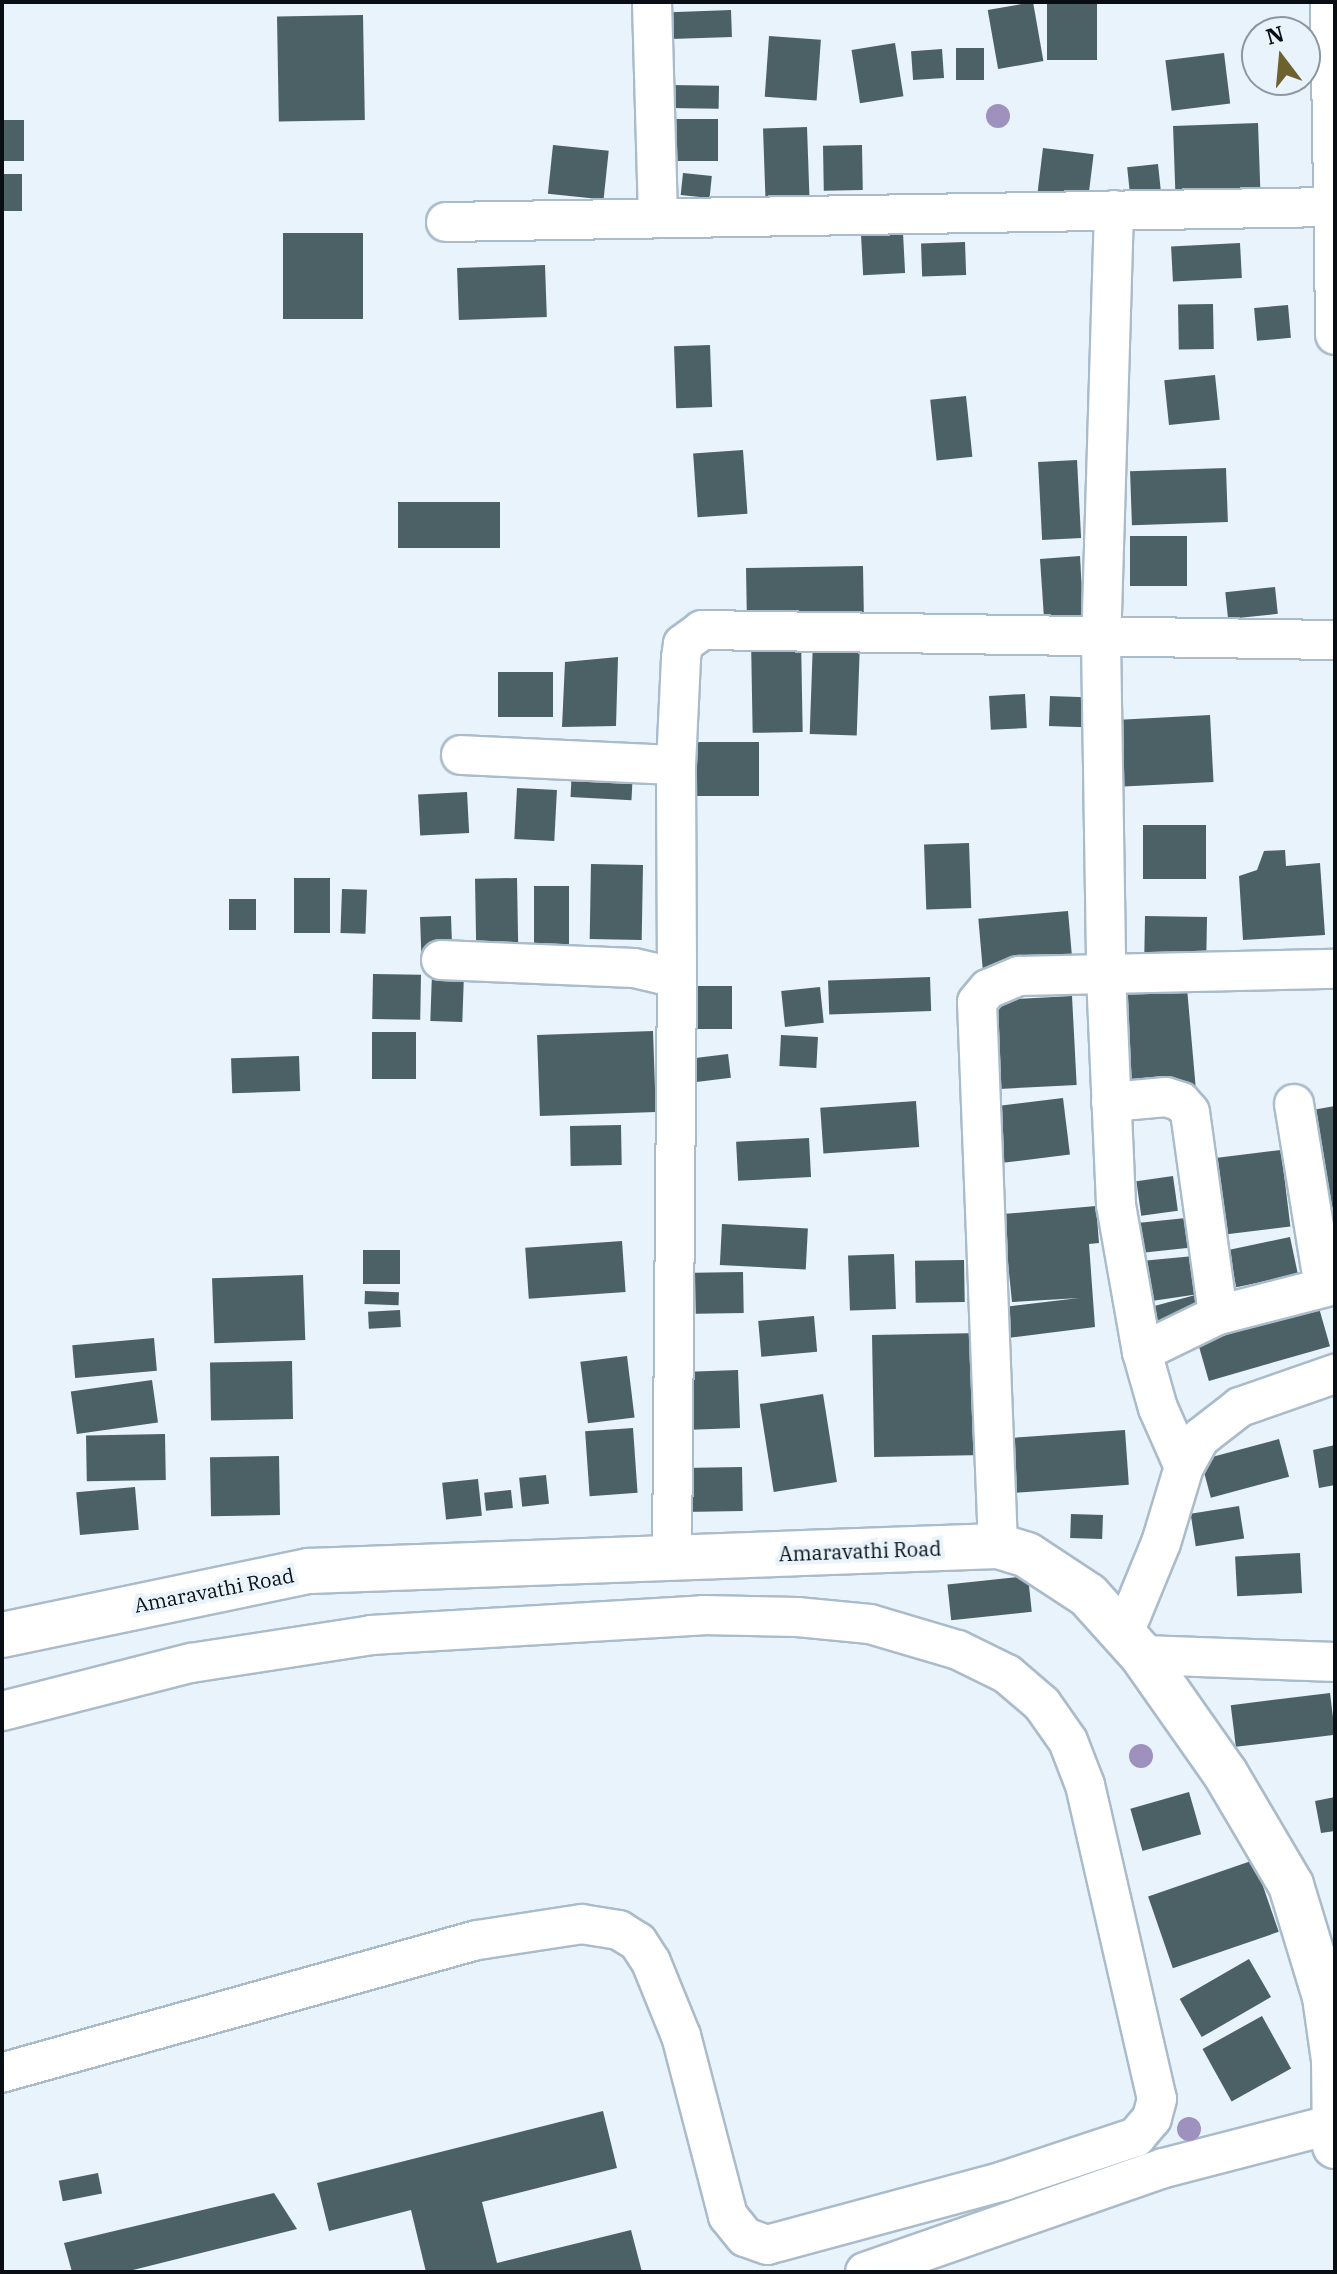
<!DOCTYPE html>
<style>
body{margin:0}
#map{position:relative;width:1337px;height:2274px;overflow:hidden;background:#e8f3fc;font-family:"IBM Plex Serif",serif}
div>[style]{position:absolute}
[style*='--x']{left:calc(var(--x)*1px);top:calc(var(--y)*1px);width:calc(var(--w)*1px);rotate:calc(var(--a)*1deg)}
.building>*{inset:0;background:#4b6166;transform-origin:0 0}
.roads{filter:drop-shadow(2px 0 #aabbca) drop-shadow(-2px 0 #aabbca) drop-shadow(0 2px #aabbca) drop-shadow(0 -2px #aabbca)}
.street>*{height:38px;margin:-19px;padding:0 19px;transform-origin:19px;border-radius:19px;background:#fff}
.secondary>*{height:44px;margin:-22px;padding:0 22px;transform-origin:22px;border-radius:22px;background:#fff}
.trees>*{width:24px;height:24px;margin:-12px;border-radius:50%;background:#9f91bd}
span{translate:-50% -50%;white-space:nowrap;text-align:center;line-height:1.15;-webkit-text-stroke:8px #e8f3fc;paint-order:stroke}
.street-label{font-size:20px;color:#080e13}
.frame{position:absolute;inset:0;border:4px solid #080e13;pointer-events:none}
.north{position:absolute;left:1241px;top:16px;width:80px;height:80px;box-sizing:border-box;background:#e8f3fc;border:2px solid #8e979f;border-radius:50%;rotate:344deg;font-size:22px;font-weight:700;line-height:32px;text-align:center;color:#080e13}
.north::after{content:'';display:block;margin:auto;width:28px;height:36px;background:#6d612e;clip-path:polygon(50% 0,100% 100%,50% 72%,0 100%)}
</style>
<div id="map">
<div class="building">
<div style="left:1033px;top:2px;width:60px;height:46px;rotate:80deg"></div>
<div style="left:1047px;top:2px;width:50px;height:58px"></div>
<div style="left:731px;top:10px;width:27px;height:61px;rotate:88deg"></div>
<div style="left:363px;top:15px;width:105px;height:86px;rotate:89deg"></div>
<div style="left:769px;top:36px;width:52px;height:61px;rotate:4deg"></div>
<div style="left:895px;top:43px;width:54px;height:44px;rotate:81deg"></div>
<div style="left:956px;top:48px;width:28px;height:32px"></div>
<div style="left:942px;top:49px;width:29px;height:31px;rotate:86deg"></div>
<div style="left:1224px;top:53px;width:51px;height:59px;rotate:83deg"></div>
<div style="left:670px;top:85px;width:49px;height:23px;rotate:1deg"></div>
<div style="left:668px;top:119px;width:50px;height:42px"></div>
<div style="left:2px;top:120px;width:22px;height:41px"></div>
<div style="left:1258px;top:123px;width:70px;height:85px;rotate:88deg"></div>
<div style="left:807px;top:127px;width:74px;height:44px;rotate:88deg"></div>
<div style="left:553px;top:145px;width:56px;height:49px;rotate:6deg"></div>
<div style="left:862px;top:145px;width:45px;height:39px;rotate:89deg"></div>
<div style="left:1043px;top:148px;width:51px;height:47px;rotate:7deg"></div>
<div style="left:1158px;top:164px;width:29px;height:31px;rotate:84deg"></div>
<div style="left:683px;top:173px;width:29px;height:22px;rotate:6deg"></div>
<div style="left:2px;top:174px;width:20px;height:37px"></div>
<div style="left:363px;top:233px;width:86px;height:80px;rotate:90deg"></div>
<div style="left:903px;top:233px;width:40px;height:42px;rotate:87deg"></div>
<div style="left:965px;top:242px;width:33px;height:44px;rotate:88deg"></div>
<div style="left:1240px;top:243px;width:35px;height:69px;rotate:87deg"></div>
<div style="left:545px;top:265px;width:52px;height:88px;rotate:88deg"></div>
<div style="left:1213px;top:304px;width:45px;height:35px;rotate:89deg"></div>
<div style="left:1288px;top:305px;width:33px;height:34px;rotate:85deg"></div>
<div style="left:710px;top:345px;width:62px;height:36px;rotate:88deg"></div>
<div style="left:1215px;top:375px;width:45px;height:51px;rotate:84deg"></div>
<div style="left:966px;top:396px;width:61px;height:36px;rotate:84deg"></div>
<div style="left:743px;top:450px;width:64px;height:50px;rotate:86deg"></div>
<div style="left:1077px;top:460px;width:78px;height:39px;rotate:87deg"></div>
<div style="left:1226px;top:468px;width:54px;height:96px;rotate:88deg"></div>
<div style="left:398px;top:502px;width:102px;height:46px"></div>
<div style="left:1130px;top:536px;width:57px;height:50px"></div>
<div style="clip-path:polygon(1080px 556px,1084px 629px,1044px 618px,1040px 559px)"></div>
<div style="left:863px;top:566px;width:47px;height:117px;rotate:89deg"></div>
<div style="left:1275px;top:587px;width:27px;height:50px;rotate:84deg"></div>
<div style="left:801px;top:637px;width:95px;height:50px;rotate:89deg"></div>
<div style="left:813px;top:640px;width:47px;height:94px;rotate:2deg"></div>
<div style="clip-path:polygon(618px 657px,616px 726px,562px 727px,565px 662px)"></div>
<div style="left:498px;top:672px;width:55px;height:45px"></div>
<div style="left:1025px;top:694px;width:34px;height:36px;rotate:87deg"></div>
<div style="left:1050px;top:696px;width:36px;height:30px;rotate:2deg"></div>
<div style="left:1210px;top:715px;width:67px;height:90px;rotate:87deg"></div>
<div style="left:689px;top:742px;width:70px;height:54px"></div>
<div style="left:572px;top:769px;width:61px;height:28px;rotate:3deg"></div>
<div style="left:517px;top:788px;width:40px;height:51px;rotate:3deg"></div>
<div style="left:467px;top:792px;width:41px;height:49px;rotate:87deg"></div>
<div style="left:1143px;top:825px;width:63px;height:54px"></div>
<div style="left:969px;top:843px;width:65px;height:45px;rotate:88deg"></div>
<div style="clip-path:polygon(1285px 850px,1286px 866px,1320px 863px,1325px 935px,1243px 940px,1239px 876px,1257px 870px,1264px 851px)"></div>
<div style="left:591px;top:864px;width:52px;height:75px;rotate:1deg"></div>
<div style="left:294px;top:878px;width:36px;height:55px"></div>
<div style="left:517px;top:878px;width:64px;height:42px;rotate:89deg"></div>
<div style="left:534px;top:886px;width:35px;height:60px"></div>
<div style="left:342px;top:889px;width:25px;height:44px;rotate:2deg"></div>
<div style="left:229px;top:899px;width:27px;height:31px"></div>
<div style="left:1068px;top:911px;width:50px;height:90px;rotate:85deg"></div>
<div style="left:451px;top:916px;width:35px;height:31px;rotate:88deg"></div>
<div style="left:1145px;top:916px;width:62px;height:37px;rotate:1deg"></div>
<div style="left:432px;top:973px;width:32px;height:48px;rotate:2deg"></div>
<div style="left:373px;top:974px;width:48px;height:45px;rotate:1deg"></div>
<div style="left:930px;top:977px;width:34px;height:102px;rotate:88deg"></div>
<div style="left:692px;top:986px;width:40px;height:43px"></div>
<div style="left:820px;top:987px;width:36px;height:39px;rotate:84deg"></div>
<div style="left:1187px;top:988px;width:101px;height:70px;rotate:85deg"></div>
<div style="left:1072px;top:996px;width:89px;height:86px;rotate:87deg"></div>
<div style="left:653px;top:1031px;width:81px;height:116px;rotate:88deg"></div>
<div style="left:372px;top:1032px;width:44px;height:47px"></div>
<div style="left:781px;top:1035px;width:37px;height:31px;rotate:3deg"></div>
<div style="left:728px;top:1054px;width:24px;height:39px;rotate:83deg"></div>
<div style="left:299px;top:1056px;width:35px;height:68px;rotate:88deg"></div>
<div style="left:1063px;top:1098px;width:57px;height:68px;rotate:83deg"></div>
<div style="left:916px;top:1101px;width:46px;height:96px;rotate:86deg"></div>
<div style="clip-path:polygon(1335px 1106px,1335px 1207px,1319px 1210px,1301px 1112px)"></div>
<div style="left:621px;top:1125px;width:40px;height:51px;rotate:89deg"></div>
<div style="left:809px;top:1138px;width:39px;height:73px;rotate:87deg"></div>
<div style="left:1281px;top:1150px;width:77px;height:66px;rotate:83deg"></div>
<div style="left:1173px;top:1176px;width:35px;height:37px;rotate:82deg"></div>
<div style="clip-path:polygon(1096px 1206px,1099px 1243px,1089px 1244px,1095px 1327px,1007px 1338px,1004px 1307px,1079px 1298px,1012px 1302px,1003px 1214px)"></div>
<div style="left:1186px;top:1218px;width:30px;height:49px;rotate:84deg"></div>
<div style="left:722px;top:1224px;width:86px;height:41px;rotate:3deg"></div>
<div style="left:1290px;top:1237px;width:38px;height:63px;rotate:78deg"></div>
<div style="left:622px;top:1241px;width:51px;height:97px;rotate:86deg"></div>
<div style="left:363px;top:1250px;width:37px;height:34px"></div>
<div style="left:894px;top:1254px;width:55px;height:46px;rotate:88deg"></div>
<div style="clip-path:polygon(1194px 1256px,1207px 1310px,1151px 1323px,1147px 1308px,1199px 1294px,1145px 1302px,1141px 1261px)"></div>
<div style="left:964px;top:1260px;width:42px;height:49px;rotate:89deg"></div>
<div style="left:743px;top:1272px;width:41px;height:48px;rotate:89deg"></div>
<div style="left:303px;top:1275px;width:65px;height:91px;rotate:88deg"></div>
<div style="left:365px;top:1291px;width:34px;height:13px;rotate:2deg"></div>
<div style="left:1317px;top:1301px;width:47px;height:126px;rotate:74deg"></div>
<div style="left:400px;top:1310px;width:17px;height:32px;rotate:87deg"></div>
<div style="left:814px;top:1316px;width:36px;height:56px;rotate:85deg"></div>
<div style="left:982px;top:1333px;width:122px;height:110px;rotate:89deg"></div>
<div style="left:154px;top:1338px;width:33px;height:82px;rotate:85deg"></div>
<div style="left:627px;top:1356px;width:62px;height:47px;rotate:83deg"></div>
<div style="left:292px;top:1361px;width:58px;height:82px;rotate:89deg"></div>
<div style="left:738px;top:1370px;width:58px;height:49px;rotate:88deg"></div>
<div style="left:152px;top:1380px;width:43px;height:82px;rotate:82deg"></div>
<div style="left:823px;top:1394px;width:89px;height:64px;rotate:81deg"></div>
<div style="left:633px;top:1428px;width:65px;height:48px;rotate:86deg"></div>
<div style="left:1125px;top:1430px;width:55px;height:114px;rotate:86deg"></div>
<div style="left:165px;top:1434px;width:46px;height:79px;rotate:89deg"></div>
<div style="left:1279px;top:1439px;width:39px;height:81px;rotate:75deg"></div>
<div style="clip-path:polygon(1335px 1445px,1335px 1485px,1319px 1488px,1313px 1450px)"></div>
<div style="left:279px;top:1456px;width:59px;height:69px;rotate:89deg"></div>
<div style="left:742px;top:1467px;width:44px;height:61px;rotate:89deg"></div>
<div style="left:546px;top:1475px;width:29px;height:27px;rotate:84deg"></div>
<div style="left:478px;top:1479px;width:37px;height:36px;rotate:84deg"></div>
<div style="left:135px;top:1487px;width:43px;height:59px;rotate:85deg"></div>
<div style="left:511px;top:1490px;width:18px;height:27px;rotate:84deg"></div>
<div style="left:1239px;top:1506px;width:33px;height:49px;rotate:81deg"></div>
<div style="left:1071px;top:1514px;width:32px;height:24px;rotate:2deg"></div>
<div style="left:1300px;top:1553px;width:40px;height:65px;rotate:87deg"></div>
<div style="left:1028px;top:1576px;width:36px;height:81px;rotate:84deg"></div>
<div style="left:1330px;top:1693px;width:42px;height:100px;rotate:83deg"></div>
<div style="left:1189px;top:1792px;width:44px;height:61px;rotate:74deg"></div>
<div style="clip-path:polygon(1335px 1797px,1335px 1831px,1321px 1833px,1315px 1801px)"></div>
<div style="left:1254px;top:1860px;width:76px;height:112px;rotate:71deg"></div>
<div style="left:1249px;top:1959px;width:44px;height:80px;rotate:60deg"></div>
<div style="left:1262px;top:2016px;width:60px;height:68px;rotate:61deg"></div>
<div style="clip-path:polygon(603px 2111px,617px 2168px,482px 2202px,497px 2263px,631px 2230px,642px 2272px,426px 2272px,411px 2210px,329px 2231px,317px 2183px)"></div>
<div style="left:98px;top:2173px;width:21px;height:40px;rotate:79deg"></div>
<div style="clip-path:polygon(274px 2193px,297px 2229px,125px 2272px,72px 2272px,64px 2243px)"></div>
</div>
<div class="roads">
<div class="street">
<div style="--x:652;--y:2;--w:216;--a:88.4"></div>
<div style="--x:1330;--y:2;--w:333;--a:89.1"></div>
<div style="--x:1114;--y:210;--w:429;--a:91.7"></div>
<div style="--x:1101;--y:639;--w:336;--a:89.1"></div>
<div style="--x:1106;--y:975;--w:230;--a:87.5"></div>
<div style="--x:1116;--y:1205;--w:149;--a:80"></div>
<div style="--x:1142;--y:1352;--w:58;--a:74.1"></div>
<div style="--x:1158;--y:1408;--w:64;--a:66.2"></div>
<div style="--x:446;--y:222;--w:887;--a:-0.97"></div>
<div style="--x:461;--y:755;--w:215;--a:2.7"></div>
<div style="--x:441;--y:960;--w:193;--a:2.4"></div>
<div style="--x:634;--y:968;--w:27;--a:13"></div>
<div style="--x:660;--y:974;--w:18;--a:-22"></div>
<div style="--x:677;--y:967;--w:202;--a:-90.3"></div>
<div style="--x:676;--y:765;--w:107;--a:-87.3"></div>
<div style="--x:681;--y:658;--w:14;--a:-82"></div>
<div style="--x:683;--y:644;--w:24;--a:-36"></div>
<div style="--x:702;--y:630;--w:633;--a:0.91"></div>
<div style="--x:1111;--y:1102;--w:55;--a:-5.2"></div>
<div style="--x:1166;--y:1097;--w:16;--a:18"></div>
<div style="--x:1181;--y:1102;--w:13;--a:48"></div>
<div style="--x:1190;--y:1112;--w:205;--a:82.1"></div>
<div style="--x:1294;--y:1104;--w:185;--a:80.7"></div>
<div style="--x:1142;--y:1352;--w:85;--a:-26"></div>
<div style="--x:1218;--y:1315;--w:121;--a:-14.4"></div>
<div style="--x:998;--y:1546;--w:544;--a:-92.21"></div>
<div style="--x:977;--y:1002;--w:17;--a:-50"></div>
<div style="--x:988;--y:989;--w:34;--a:-23"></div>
<div style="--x:1019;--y:976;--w:316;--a:-1.3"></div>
<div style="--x:672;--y:1556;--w:589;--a:-89.51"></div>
<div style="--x:1124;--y:1633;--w:97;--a:-67.7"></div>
<div style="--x:1161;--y:1543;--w:79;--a:-73.2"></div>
<div style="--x:1184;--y:1467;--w:33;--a:-61"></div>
<div style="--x:1200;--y:1438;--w:51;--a:-37.8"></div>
<div style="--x:1240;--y:1407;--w:101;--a:-19.2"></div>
<div style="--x:1142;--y:1655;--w:193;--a:2.1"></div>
<div style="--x:2;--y:1711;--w:195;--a:-14.3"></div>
<div style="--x:191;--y:1663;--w:182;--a:-8.8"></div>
<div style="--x:371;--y:1635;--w:333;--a:-3.4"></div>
<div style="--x:703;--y:1615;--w:94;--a:1.2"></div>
<div style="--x:797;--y:1617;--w:73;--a:5.5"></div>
<div style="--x:870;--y:1624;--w:92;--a:16.5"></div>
<div style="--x:958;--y:1650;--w:55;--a:26.1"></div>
<div style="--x:1007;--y:1674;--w:46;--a:40.6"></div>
<div style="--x:1042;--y:1704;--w:45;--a:54.9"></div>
<div style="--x:1068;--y:1741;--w:47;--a:68.9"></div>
<div style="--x:1085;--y:1785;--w:322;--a:77.1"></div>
<div style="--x:1157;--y:2099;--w:20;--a:105"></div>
<div style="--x:1152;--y:2118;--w:25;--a:130"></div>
<div style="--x:1136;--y:2137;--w:139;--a:161.6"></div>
<div style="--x:1004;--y:2181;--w:245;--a:164.9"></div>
<div style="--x:767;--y:2245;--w:23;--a:-160"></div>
<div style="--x:745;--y:2237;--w:27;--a:-129"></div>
<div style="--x:728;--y:2216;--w:186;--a:-104.6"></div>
<div style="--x:681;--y:2036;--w:80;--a:-112.1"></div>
<div style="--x:651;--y:1962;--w:24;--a:-123"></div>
<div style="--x:638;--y:1942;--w:22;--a:-148"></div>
<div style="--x:619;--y:1930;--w:37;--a:-171"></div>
<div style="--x:582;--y:1924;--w:106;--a:171.3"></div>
<div style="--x:477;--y:1940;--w:493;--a:164.4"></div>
<div style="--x:865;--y:2272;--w:317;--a:-19.2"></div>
<div style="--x:1164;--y:2168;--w:176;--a:-14.5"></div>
</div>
<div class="secondary">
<div style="--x:2;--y:1635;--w:314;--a:-11.8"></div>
<div style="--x:309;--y:1571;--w:689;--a:-2.08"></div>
<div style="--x:998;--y:1546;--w:30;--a:17"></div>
<div style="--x:1027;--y:1555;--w:73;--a:33.3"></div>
<div style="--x:1088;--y:1595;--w:81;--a:48"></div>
<div style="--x:1142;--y:1655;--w:144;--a:54.9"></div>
<div style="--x:1225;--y:1773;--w:130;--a:59.5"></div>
<div style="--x:1291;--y:1885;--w:117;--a:73.1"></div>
<div style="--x:1325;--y:1997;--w:64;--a:81.9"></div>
<div style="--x:1334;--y:2060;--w:86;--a:89.3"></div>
</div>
</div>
<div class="trees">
<div style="left:998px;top:116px"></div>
<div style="left:1141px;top:1756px"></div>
<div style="left:1189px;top:2129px"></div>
</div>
<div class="street-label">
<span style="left:860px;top:1551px;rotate:-2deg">Amaravathi Road</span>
<span style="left:214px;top:1590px;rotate:-11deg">Amaravathi Road</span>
</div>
<div class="frame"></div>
<div class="north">N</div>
</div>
